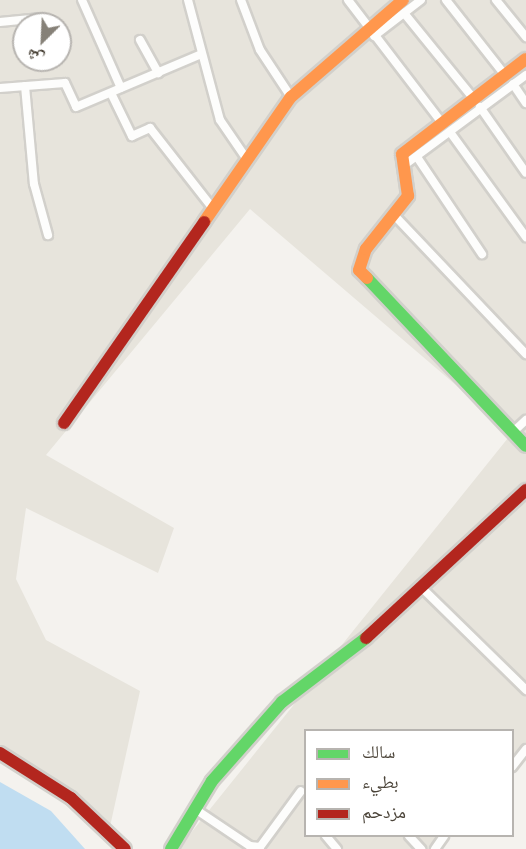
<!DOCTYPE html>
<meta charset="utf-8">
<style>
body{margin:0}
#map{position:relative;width:526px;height:849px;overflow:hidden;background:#f4f2ee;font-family:Jost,"Noto Naskh Arabic",sans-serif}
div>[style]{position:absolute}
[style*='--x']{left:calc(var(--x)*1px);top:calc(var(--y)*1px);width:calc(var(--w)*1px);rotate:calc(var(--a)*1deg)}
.residential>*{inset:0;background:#e7e4dc}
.water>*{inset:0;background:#c0ddf1}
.roads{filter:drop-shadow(2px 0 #d2d0cb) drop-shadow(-2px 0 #d2d0cb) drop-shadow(0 2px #d2d0cb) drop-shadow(0 -2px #d2d0cb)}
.street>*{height:8px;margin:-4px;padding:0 4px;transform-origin:4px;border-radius:4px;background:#fdfdfc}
.fast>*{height:12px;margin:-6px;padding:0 6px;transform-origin:6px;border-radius:6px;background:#63d668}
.slow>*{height:12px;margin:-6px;padding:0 6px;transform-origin:6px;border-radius:6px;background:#ff974d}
.jam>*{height:12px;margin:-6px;padding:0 6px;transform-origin:6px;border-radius:6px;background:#b3261e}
span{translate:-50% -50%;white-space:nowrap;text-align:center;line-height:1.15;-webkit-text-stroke:4.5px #fff;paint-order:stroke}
.legend{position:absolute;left:304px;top:729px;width:210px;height:108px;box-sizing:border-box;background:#fff;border:2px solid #b7b4b0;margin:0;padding:8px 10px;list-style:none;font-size:18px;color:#4b4439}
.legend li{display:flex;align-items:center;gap:12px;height:30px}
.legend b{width:30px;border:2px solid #b7b4b0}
.north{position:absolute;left:12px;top:12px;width:60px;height:60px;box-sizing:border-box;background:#fff;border:2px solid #b7b4b0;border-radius:50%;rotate:204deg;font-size:16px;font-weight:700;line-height:24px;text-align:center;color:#4b4439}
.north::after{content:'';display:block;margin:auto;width:21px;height:27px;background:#868178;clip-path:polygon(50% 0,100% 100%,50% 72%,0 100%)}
</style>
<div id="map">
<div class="residential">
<div style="clip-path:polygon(evenodd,0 0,526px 0,526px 749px,513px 764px,512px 730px,306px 730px,306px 836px,446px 836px,434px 849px,178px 849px,512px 433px,250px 209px,46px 455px,174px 528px,158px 573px,26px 508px,16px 579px,46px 640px,140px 691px,109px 831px,0 758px,0 0,24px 24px,60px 24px,60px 60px,24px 60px,24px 24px)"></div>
</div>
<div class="water">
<div style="clip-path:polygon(0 782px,51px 811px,85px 849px,0 849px)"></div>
</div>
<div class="roads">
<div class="street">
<div style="--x:82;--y:0;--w:96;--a:66.1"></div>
<div style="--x:188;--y:0;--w:124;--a:75.1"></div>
<div style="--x:220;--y:120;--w:46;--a:55.6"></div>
<div style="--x:241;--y:0;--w:53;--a:69.2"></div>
<div style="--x:260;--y:50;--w:56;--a:56.6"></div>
<div style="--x:348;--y:0;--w:155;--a:52.6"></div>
<div style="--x:446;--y:0;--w:95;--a:51.8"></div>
<div style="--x:496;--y:0;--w:48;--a:51"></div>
<div style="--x:404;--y:13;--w:111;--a:50.9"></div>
<div style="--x:0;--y:22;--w:41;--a:-5.6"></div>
<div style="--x:374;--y:36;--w:59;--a:-37.5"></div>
<div style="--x:140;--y:40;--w:38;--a:61"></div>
<div style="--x:513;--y:84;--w:23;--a:56"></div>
<div style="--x:25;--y:86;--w:98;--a:84.8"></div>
<div style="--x:34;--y:184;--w:53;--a:74.6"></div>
<div style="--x:0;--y:88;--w:65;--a:-4.4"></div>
<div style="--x:65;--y:83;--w:26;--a:65"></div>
<div style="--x:76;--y:107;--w:134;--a:-22.9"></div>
<div style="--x:111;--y:93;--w:48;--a:64"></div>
<div style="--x:132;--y:136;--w:20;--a:-24"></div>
<div style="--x:150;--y:128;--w:99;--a:52"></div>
<div style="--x:480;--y:107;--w:80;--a:55.1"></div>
<div style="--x:450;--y:132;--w:130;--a:54.1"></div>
<div style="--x:417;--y:157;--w:117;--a:56.2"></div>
<div style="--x:403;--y:166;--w:153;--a:-36.5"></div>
<div style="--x:394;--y:215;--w:192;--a:46.5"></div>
<div style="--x:513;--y:432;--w:18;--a:-43"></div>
<div style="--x:422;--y:588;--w:146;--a:44.4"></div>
<div style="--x:512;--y:767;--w:23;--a:-52"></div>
<div style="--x:195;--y:809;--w:66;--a:33.9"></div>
<div style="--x:250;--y:846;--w:10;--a:6"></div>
<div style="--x:260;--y:847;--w:69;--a:-53.8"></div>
<div style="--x:326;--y:836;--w:17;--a:50"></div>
<div style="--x:409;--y:836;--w:18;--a:47"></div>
<div style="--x:435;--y:849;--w:16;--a:-55"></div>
</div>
<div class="fast">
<div style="--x:367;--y:278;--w:231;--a:46.6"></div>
<div style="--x:171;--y:849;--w:79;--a:-58.9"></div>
<div style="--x:212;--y:781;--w:106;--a:-48.5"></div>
<div style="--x:282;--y:702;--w:106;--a:-37.3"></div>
</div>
<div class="slow">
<div style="--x:204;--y:222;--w:152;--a:-55.2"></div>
<div style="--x:291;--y:97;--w:148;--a:-40.9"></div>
<div style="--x:367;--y:278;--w:11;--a:-135"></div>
<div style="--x:359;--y:270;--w:22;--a:-72"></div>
<div style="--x:366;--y:249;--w:68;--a:-51.6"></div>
<div style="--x:408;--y:196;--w:42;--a:-98.1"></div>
<div style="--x:402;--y:154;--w:156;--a:-37.5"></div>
</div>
<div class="jam">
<div style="--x:64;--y:423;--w:245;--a:-55.1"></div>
<div style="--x:366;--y:638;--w:218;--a:-42.8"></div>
<div style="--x:0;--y:753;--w:84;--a:32.4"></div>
<div style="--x:71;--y:798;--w:74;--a:43.4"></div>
</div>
</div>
<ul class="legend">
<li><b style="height:8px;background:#63d668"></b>سالك</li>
<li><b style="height:8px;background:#ff974d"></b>بطيء</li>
<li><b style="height:8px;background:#b3261e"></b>مزدحم</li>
</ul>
<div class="north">ش</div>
</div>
